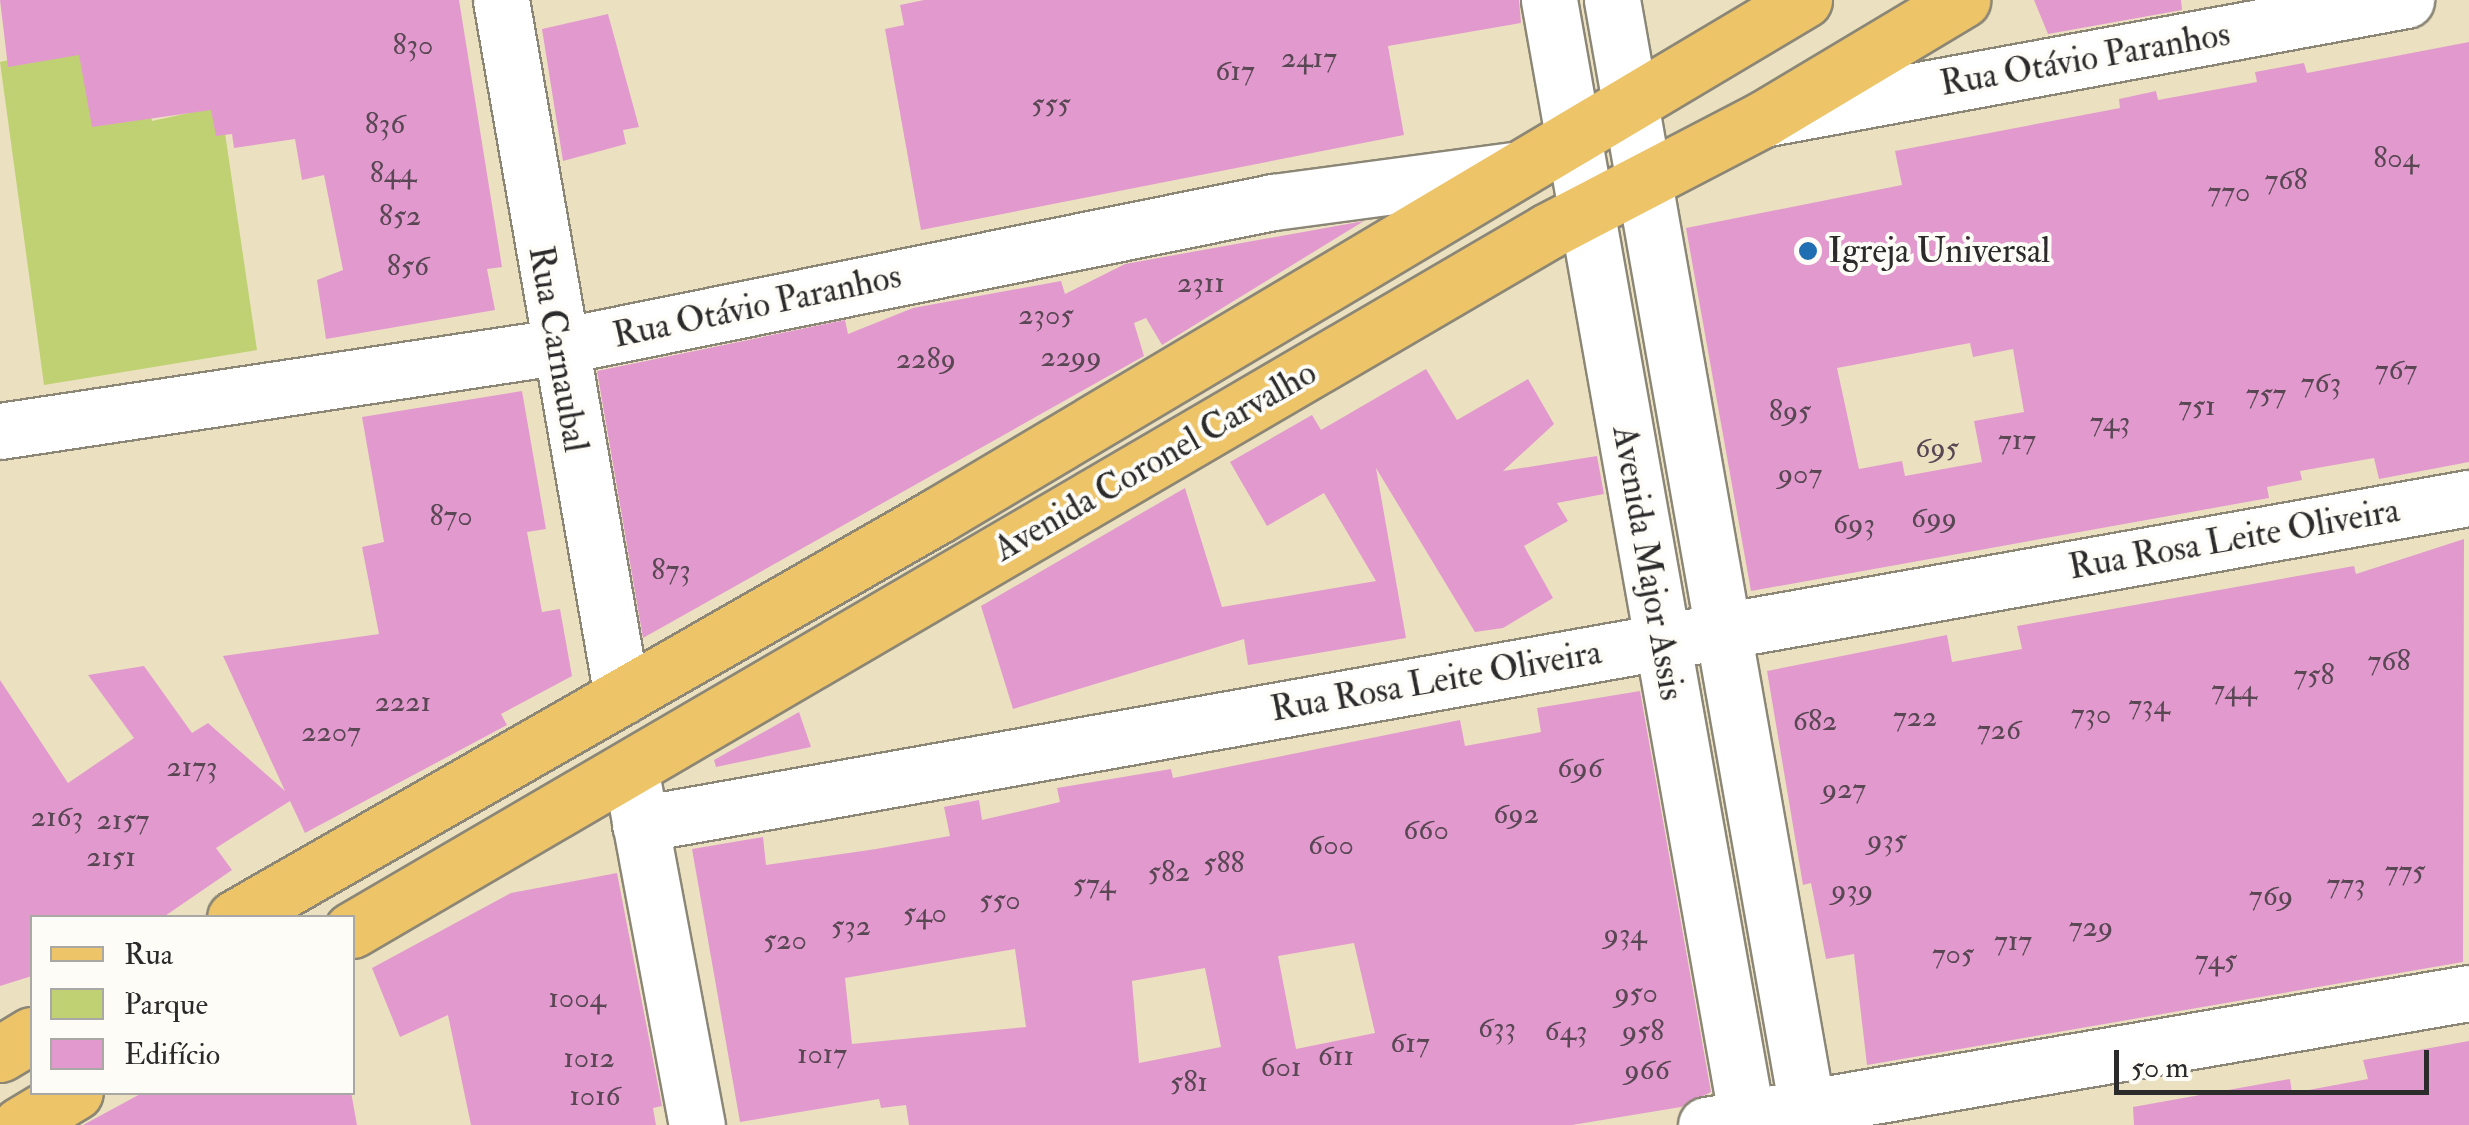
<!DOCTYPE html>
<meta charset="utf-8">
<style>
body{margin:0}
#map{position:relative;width:2469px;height:1125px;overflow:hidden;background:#ebe1c0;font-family:"IM FELL Double Pica",serif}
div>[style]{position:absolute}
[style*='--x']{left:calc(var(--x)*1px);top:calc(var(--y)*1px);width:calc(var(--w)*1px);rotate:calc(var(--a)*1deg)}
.green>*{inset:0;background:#c0d173}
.building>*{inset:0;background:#e29ace}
.roads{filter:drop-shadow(2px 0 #8b8676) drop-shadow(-2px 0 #8b8676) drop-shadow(0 2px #8b8676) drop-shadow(0 -2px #8b8676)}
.minor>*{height:55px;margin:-27.5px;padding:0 27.5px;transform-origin:27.5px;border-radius:27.5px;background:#fff}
.major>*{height:55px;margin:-27.5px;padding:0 27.5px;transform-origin:27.5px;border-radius:27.5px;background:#eec469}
.dots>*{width:28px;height:28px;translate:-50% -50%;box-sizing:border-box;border:5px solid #fdfcf7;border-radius:50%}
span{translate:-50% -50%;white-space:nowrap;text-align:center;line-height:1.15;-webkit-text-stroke:8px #fdfcf7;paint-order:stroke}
.number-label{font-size:30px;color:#594754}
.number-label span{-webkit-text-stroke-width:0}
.street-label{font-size:35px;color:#2b2b2b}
.poi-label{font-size:35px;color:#2b2b2b}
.left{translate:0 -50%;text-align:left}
.legend{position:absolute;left:30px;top:915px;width:325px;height:180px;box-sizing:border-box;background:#fdfcf7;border:2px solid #a9a8a5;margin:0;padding:12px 18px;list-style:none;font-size:30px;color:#2b2b2b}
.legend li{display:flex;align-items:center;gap:20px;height:50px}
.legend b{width:50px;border:2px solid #a9a8a5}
.scale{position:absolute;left:2114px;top:1050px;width:315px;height:45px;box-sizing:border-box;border:5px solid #2b2b2b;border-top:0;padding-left:12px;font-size:30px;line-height:35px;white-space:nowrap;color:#2b2b2b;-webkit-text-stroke:8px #fdfcf7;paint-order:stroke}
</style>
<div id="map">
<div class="green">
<div style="clip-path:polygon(55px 50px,139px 52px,152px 121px,221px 106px,257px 350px,44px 385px,0 62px)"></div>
</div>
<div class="building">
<div style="clip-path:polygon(0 0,459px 0,502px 267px,487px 269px,495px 310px,326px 339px,317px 280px,343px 270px,324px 175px,302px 180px,295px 139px,234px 148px,232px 134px,216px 136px,211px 110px,92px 127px,79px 55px,8px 67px)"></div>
<div style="clip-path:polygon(924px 0,1519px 0,1521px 23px,1388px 46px,1404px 135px,921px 230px,885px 29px,904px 25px,900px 5px)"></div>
<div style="clip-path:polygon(2034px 0,2181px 0,2182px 10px,2048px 34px)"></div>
<div style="clip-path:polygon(608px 14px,639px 127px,623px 130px,626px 144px,563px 161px,542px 29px)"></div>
<div style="clip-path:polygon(evenodd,2469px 42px,2469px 462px,2379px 479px,2374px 458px,2300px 471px,2302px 480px,2267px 487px,2269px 498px,1751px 591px,1686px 228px,1902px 185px,1895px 151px,2120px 108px,2119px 99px,2156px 91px,2158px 100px,2257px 82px,2255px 72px,2304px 63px,2307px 73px,2469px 42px,1970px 343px,1973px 357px,2013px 349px,2024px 412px,1974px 421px,1982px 462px,1905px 476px,1902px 461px,1859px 469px,1837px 368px,1970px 343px)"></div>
<div style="clip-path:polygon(1364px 221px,1162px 345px,1146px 318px,1134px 323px,1144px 356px,643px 638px,597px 371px,845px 320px,848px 334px,913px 308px,1061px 281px,1065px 294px,1125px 264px)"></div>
<div style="clip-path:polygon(1426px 369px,1457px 420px,1528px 379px,1554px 424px,1503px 471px,1597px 456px,1604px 494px,1557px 503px,1568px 521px,1524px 546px,1553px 598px,1503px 628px,1475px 632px,1376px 468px,1406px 638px,1248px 665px,1244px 639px,1013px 709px,981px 606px,1185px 488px,1222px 607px,1376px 581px,1324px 493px,1267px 526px,1230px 462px,1312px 415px,1321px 430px)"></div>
<div style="clip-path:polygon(522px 391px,546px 529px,527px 532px,542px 612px,560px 609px,572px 676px,501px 714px,507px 725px,305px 833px,290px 801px,216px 848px,232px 870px,162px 918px,32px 918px,32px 976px,0 986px,0 680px,68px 783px,134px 738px,88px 675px,144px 666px,192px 733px,208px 723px,285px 791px,223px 656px,379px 634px,362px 547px,384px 542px,362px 417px)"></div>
<div style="clip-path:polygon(2464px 539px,2463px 962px,1867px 1065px,1854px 954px,1826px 959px,1811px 883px,1803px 885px,1767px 671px,1947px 635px,1952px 662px,2022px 649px,2017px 626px,2354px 566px,2356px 574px)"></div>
<div style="clip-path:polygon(evenodd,1640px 691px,1711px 1092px,1681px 1107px,1572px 1125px,909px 1125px,906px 1105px,881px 1108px,879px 1099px,740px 1122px,692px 849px,763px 837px,766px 865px,876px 849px,950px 836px,944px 807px,979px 800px,982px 820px,1060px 802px,1057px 788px,1171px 769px,1173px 778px,1460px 720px,1465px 746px,1541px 732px,1537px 708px,1640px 691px,1354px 943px,1375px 1033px,1296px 1049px,1278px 956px,1354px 943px,1640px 691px,1015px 949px,1026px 1027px,852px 1044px,845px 978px,1015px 949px,1640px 691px,1205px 968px,1221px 1047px,1139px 1063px,1132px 981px,1205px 968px)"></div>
<div style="clip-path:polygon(799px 712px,811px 747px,716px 767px,714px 760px)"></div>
<div style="clip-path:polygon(617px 873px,662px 1106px,653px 1108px,656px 1125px,471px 1125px,448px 1015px,400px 1037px,372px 968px,511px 893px)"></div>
<div style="clip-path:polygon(2469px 1041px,2469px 1125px,2134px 1125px,2133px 1107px,2290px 1079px,2292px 1093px,2368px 1079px,2363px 1060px)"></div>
<div style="clip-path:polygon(144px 1092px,351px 1092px,357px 1125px,83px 1125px)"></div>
</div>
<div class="roads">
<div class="minor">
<div style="--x:501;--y:0;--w:707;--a:80.15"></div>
<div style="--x:1549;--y:0;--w:1142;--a:79.97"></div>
<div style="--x:1612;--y:0;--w:1142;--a:80.02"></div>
<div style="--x:1768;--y:118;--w:649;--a:-10.48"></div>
<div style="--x:0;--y:431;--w:562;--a:-8.59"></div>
<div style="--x:556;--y:347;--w:732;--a:-11.43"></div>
<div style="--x:1273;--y:202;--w:241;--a:-7.6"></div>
<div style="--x:634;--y:789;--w:342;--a:79.4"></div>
<div style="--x:640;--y:824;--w:1858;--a:-10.11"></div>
<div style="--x:1706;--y:1125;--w:774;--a:-9.82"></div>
</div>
<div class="major">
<div style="--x:235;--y:918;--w:809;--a:-29.8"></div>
<div style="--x:937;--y:516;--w:1009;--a:-30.76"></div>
<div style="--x:352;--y:930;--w:1385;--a:-30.3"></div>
<div style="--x:1548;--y:231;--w:245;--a:-27.5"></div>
<div style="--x:1765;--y:118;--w:230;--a:-30.9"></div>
<div style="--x:0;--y:1054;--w:37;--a:-31"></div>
<div style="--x:20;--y:1125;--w:64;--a:-31"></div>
</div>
</div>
<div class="dots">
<div style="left:1808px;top:251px;background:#1f6fb2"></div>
</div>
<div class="number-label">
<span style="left:413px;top:45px">830</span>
<span style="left:1309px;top:58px">2417</span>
<span style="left:1235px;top:71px">617</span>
<span style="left:1051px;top:104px">555</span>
<span style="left:385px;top:124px">836</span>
<span style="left:2396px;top:158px">804</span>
<span style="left:393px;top:173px">844</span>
<span style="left:2286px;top:180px">768</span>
<span style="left:2229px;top:192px">770</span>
<span style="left:400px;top:216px">852</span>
<span style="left:408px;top:266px">856</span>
<span style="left:1201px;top:283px">2311</span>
<span style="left:1046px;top:315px">2305</span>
<span style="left:1071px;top:357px">2299</span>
<span style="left:926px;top:359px">2289</span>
<span style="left:2396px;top:370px">767</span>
<span style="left:2321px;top:383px">763</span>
<span style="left:2266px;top:394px">757</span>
<span style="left:2197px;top:406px">751</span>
<span style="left:1790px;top:411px">895</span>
<span style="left:2110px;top:422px">743</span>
<span style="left:2017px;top:440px">717</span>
<span style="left:1937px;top:448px">695</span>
<span style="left:1800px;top:474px">907</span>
<span style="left:451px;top:516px">870</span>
<span style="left:1934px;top:518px">699</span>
<span style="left:1854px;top:524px">693</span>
<span style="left:671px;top:570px">873</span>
<span style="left:2389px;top:661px">768</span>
<span style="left:2314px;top:675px">758</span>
<span style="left:2234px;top:690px">744</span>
<span style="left:403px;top:702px">2221</span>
<span style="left:2149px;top:705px">734</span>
<span style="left:2091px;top:714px">730</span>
<span style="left:1915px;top:717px">722</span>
<span style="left:1815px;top:721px">682</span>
<span style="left:1999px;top:730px">726</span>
<span style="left:331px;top:732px">2207</span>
<span style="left:192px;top:767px">2173</span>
<span style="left:1580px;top:768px">696</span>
<span style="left:1844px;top:789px">927</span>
<span style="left:1516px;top:814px">692</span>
<span style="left:57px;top:817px">2163</span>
<span style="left:123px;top:820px">2157</span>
<span style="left:1426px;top:830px">660</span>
<span style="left:1887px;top:840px">935</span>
<span style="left:1331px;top:845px">600</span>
<span style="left:111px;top:857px">2151</span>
<span style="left:1224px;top:863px">588</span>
<span style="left:2405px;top:871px">775</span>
<span style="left:1169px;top:872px">582</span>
<span style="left:1094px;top:884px">574</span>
<span style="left:2346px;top:884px">773</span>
<span style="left:1852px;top:890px">939</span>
<span style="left:2271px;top:896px">769</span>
<span style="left:1000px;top:900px">550</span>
<span style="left:925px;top:913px">540</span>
<span style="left:851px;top:926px">532</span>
<span style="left:2091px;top:927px">729</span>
<span style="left:1625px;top:934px">934</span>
<span style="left:785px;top:940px">520</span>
<span style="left:2013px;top:941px">717</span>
<span style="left:1953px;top:954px">705</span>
<span style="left:2216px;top:960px">745</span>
<span style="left:1636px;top:993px">950</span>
<span style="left:577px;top:998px">1004</span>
<span style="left:1497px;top:1028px">633</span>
<span style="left:1566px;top:1031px">643</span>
<span style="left:1643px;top:1031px">958</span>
<span style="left:1410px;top:1043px">617</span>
<span style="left:822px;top:1054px">1017</span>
<span style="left:1336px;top:1056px">611</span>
<span style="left:589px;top:1058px">1012</span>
<span style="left:1281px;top:1067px">601</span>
<span style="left:1647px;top:1070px">966</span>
<span style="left:1189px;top:1082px">581</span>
<span style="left:595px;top:1096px">1016</span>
</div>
<div class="street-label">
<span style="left:2085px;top:59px;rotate:-10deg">Rua Otávio Paranhos</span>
<span style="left:757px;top:306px;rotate:-12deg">Rua Otávio Paranhos</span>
<span style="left:558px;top:349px;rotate:80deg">Rua Carnaubal</span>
<span style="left:1155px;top:461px;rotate:-30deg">Avenida Coronel Carvalho</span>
<span style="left:2234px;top:539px;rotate:-10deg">Rua Rosa Leite Oliveira</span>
<span style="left:1648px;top:563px;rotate:80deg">Avenida Major Assis</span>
<span style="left:1436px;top:681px;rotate:-10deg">Rua Rosa Leite Oliveira</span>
</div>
<div class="poi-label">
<span class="left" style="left:1828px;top:251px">Igreja Universal</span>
</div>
<ul class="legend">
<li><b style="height:12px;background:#eec469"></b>Rua</li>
<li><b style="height:28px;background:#c0d173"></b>Parque</li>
<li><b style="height:28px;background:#e29ace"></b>Edifício</li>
</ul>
<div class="scale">50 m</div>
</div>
